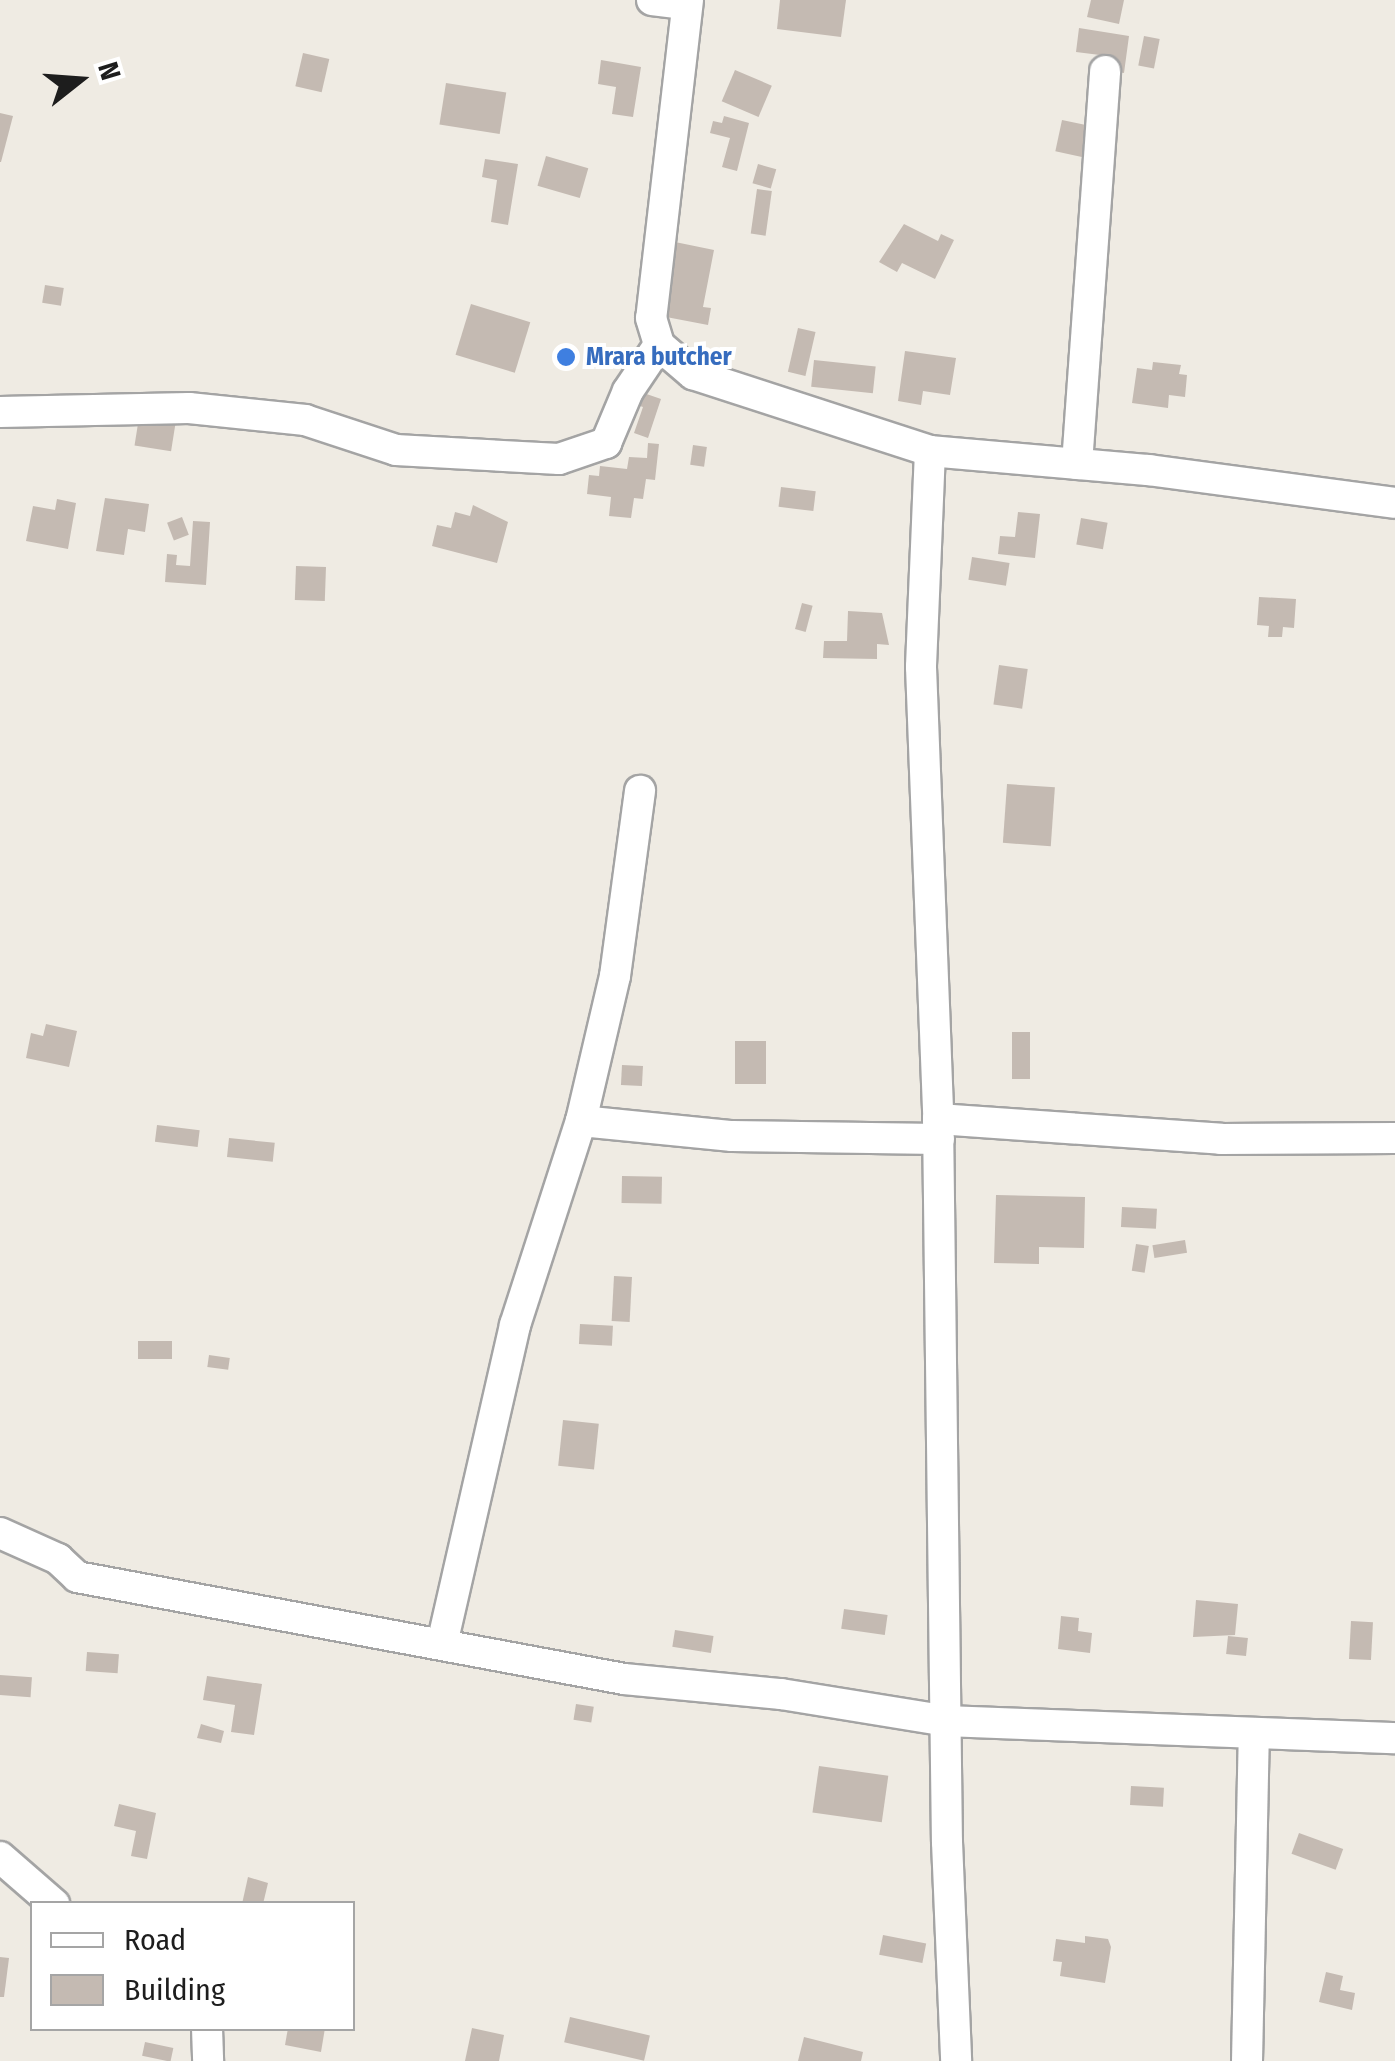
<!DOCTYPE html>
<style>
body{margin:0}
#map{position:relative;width:1395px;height:2061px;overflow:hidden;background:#efebe3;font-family:"Fira Sans Condensed",sans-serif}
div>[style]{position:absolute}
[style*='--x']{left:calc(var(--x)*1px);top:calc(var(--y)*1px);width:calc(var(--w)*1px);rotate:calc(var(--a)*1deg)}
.building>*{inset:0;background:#c4bab2;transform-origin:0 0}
.roads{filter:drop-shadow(2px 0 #a4a4a4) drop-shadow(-2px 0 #a4a4a4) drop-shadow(0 2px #a4a4a4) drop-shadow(0 -2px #a4a4a4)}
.minor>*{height:30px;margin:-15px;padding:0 15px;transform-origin:15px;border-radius:15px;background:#fff}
.dots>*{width:28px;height:28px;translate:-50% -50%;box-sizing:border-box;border:5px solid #fff;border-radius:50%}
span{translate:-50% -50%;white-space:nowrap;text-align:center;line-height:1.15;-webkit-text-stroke:8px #fff;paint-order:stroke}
.shop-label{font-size:25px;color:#366cbe;font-weight:700}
.left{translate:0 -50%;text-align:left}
.legend{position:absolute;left:30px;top:1901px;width:325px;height:130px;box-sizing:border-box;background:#fff;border:2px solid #a5a5a5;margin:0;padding:12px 18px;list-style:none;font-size:30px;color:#1d1d1d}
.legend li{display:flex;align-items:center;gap:20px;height:50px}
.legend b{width:50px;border:2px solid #a5a5a5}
.north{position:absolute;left:30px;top:30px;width:100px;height:100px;-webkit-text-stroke:8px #fff;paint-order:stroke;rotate:73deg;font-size:28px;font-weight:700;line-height:40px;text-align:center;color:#1d1d1d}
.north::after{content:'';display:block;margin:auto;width:35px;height:45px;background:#1d1d1d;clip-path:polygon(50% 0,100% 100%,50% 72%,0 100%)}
</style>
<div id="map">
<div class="building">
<div style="clip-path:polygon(780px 0,846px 0,841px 37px,777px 29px)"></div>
<div style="clip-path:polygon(1091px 0,1124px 0,1119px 24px,1087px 17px)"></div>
<div style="clip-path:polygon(1079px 28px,1129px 36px,1124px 73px,1107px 70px,1108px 56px,1076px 52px)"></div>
<div style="left:1144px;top:36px;width:16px;height:30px;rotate:11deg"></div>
<div style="left:303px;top:53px;width:27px;height:34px;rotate:13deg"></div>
<div style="clip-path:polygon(601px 60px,641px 67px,633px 117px,612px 114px,616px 87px,598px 84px)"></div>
<div style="left:735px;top:70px;width:40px;height:34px;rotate:23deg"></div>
<div style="left:446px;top:83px;width:61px;height:42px;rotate:9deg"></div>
<div style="clip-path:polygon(0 113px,13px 116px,1px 162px,0 162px)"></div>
<div style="clip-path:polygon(724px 116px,749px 123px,737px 171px,722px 167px,730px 138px,710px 133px,713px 121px,722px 123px)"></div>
<div style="left:1062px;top:120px;width:33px;height:32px;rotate:12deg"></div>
<div style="left:546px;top:156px;width:44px;height:31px;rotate:16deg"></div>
<div style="clip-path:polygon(485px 159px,518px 164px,508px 225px,491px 222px,497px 180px,482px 177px)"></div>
<div style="left:758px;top:164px;width:19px;height:20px;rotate:16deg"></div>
<div style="left:757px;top:189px;width:15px;height:45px;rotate:8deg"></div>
<div style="clip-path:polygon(904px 224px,938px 241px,941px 234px,954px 240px,935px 279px,902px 263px,897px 272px,879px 262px)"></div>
<div style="clip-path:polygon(675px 242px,714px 250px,703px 307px,711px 308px,708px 325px,661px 316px)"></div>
<div style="left:45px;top:285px;width:19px;height:18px;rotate:9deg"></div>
<div style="left:471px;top:304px;width:62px;height:53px;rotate:17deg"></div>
<div style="left:798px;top:328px;width:18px;height:45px;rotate:13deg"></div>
<div style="clip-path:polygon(905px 351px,956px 358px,950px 395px,923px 391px,921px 405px,898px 401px)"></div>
<div style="left:814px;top:360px;width:62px;height:27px;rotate:6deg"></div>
<div style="clip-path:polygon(1153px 362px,1181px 365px,1179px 374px,1187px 375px,1185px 397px,1169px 395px,1168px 408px,1132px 403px,1137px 368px,1152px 370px)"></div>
<div style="clip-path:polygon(632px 389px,661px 399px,648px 438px,634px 433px,643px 407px,628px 402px)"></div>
<div style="left:140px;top:411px;width:37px;height:35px;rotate:9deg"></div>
<div style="clip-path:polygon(648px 443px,659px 444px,655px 480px,646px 479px,643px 499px,634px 498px,631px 518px,609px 516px,611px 497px,587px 494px,589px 475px,599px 476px,600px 466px,627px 469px,629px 457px,647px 458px)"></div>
<div style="left:693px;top:445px;width:14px;height:20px;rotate:8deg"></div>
<div style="left:781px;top:487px;width:35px;height:20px;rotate:7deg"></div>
<div style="clip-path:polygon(105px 498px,149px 504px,145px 532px,128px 529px,124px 555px,96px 551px)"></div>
<div style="clip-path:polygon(57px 499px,76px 503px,68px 549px,26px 541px,33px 506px,55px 510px)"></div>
<div style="clip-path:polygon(473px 505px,508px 522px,497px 563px,432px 546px,437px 525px,451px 528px,455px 512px,470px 516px)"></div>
<div style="clip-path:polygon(1018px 512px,1040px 514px,1035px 558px,998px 554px,1000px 536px,1015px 537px)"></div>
<div style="left:182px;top:517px;width:19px;height:16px;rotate:69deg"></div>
<div style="left:1081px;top:518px;width:27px;height:27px;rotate:10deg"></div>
<div style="clip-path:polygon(193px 521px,210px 522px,206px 585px,165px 582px,167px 554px,177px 555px,176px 565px,190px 566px)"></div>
<div style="left:972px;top:557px;width:38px;height:23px;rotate:9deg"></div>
<div style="left:296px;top:566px;width:30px;height:34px;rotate:2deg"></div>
<div style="clip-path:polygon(1259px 597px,1296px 599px,1294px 628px,1283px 627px,1282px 637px,1268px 637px,1269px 626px,1257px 625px)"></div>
<div style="left:802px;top:603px;width:11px;height:27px;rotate:15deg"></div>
<div style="clip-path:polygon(848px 611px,882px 613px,889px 645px,877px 644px,877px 659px,823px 658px,824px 641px,847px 641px)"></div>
<div style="left:999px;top:665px;width:29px;height:40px;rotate:8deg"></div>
<div style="left:1007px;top:784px;width:48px;height:59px;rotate:4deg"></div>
<div style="clip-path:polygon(46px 1024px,77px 1031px,69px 1067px,26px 1058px,31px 1033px,43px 1036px)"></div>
<div style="left:1012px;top:1032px;width:18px;height:47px"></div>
<div style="left:735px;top:1041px;width:31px;height:43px"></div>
<div style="left:622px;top:1065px;width:21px;height:20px;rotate:3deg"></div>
<div style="left:157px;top:1125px;width:43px;height:17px;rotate:7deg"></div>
<div style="left:229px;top:1138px;width:46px;height:19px;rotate:6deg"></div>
<div style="left:622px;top:1176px;width:40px;height:27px;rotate:1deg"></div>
<div style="clip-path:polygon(996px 1195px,1085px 1197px,1084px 1248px,1039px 1247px,1039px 1264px,994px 1263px)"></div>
<div style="left:1122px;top:1207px;width:35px;height:20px;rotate:3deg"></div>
<div style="left:1185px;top:1240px;width:13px;height:33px;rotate:81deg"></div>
<div style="left:1136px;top:1244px;width:13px;height:27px;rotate:9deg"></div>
<div style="left:614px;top:1276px;width:18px;height:45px;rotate:3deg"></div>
<div style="left:580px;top:1324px;width:33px;height:20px;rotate:3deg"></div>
<div style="left:138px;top:1341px;width:34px;height:18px"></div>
<div style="left:209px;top:1355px;width:21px;height:12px;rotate:8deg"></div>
<div style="left:563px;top:1420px;width:36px;height:46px;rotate:6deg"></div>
<div style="clip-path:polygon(1196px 1600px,1238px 1604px,1235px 1635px,1193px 1637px)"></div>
<div style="left:844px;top:1609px;width:44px;height:20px;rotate:8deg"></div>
<div style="clip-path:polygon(1061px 1616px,1079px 1618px,1078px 1631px,1092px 1633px,1090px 1653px,1058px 1649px)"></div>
<div style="left:1351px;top:1621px;width:22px;height:38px;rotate:3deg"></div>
<div style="left:675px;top:1630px;width:39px;height:17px;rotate:9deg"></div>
<div style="left:1228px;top:1636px;width:20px;height:18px;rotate:6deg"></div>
<div style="left:87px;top:1652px;width:32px;height:19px;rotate:4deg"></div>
<div style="left:0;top:1675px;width:32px;height:20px;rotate:4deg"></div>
<div style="clip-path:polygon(207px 1676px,262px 1684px,254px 1735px,231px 1732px,235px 1705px,203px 1700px)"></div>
<div style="left:576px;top:1704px;width:18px;height:16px;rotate:9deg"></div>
<div style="clip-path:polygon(201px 1724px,224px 1731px,221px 1743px,197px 1738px)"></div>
<div style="left:819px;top:1766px;width:70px;height:47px;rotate:8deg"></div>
<div style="left:1131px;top:1786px;width:33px;height:19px;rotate:3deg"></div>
<div style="clip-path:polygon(119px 1804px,156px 1813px,147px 1859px,131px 1856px,136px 1831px,114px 1826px)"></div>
<div style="left:1299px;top:1833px;width:47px;height:22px;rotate:20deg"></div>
<div style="clip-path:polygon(248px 1877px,268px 1883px,263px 1904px,242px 1904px)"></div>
<div style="left:883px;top:1935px;width:44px;height:20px;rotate:11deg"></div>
<div style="clip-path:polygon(1085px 1936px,1108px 1939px,1111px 1947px,1105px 1983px,1060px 1976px,1062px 1962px,1053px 1961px,1056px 1939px,1085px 1943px)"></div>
<div style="clip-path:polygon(0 1957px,9px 1958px,4px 1997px,0 1997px)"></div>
<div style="clip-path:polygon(1326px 1972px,1343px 1976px,1340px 1990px,1355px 1993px,1352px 2010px,1319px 2002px)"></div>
<div style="left:570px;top:2017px;width:82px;height:26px;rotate:13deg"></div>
<div style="clip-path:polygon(288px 2028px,325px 2028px,321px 2052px,285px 2045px)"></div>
<div style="clip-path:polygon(472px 2028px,504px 2035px,499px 2061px,465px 2061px)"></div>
<div style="clip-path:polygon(804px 2037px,863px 2052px,861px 2061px,798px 2061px)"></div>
<div style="left:145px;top:2042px;width:29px;height:14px;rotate:12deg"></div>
</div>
<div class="roads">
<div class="minor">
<div style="--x:652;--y:0;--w:35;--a:7"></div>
<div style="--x:688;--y:0;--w:320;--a:96.6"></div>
<div style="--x:651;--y:318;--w:28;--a:73"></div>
<div style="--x:659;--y:345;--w:45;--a:40.5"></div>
<div style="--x:693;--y:374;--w:249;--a:18"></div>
<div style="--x:930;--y:451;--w:220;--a:5"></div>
<div style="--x:1149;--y:470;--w:248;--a:7.6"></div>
<div style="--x:0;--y:412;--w:189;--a:-1.2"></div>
<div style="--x:189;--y:408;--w:117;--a:5.9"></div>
<div style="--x:305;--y:420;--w:96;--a:18.2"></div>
<div style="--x:396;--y:450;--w:163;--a:3.2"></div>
<div style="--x:559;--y:459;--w:50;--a:-18.8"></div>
<div style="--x:606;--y:443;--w:56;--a:-67.1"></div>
<div style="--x:628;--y:391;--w:55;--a:-56"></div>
<div style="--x:930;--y:451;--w:216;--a:92.4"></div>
<div style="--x:921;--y:667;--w:452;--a:87.8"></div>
<div style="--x:938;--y:1119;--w:723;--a:89.29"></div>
<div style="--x:947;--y:1842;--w:219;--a:87.6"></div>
<div style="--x:1077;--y:464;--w:394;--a:-85.9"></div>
<div style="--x:938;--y:1119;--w:284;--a:4"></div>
<div style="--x:1221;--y:1139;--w:174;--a:-0.3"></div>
<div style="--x:581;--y:1121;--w:152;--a:5.7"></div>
<div style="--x:732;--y:1136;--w:207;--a:0.8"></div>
<div style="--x:0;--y:1533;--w:64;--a:24.1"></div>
<div style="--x:58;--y:1559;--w:26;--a:43"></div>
<div style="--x:77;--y:1577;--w:556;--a:10.56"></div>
<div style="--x:624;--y:1679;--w:158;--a:5.5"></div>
<div style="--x:781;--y:1694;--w:168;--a:9.2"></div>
<div style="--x:947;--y:1721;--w:448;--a:2.2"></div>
<div style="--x:442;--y:1644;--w:327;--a:-77.1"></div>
<div style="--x:515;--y:1325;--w:214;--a:-72.1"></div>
<div style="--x:581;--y:1121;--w:149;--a:-76.8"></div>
<div style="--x:615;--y:976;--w:187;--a:-82.3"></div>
<div style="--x:0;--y:1857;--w:72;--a:41"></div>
<div style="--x:207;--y:2028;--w:33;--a:88"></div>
<div style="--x:1247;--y:2061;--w:325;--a:-88.8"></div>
</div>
</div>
<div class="dots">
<div style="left:566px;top:357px;background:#3f7fe0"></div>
</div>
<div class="shop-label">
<span class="left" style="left:586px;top:357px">Mrara butcher</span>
</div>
<ul class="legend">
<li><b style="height:12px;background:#fff"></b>Road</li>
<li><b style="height:28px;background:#c4bab2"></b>Building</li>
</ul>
<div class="north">N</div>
</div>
